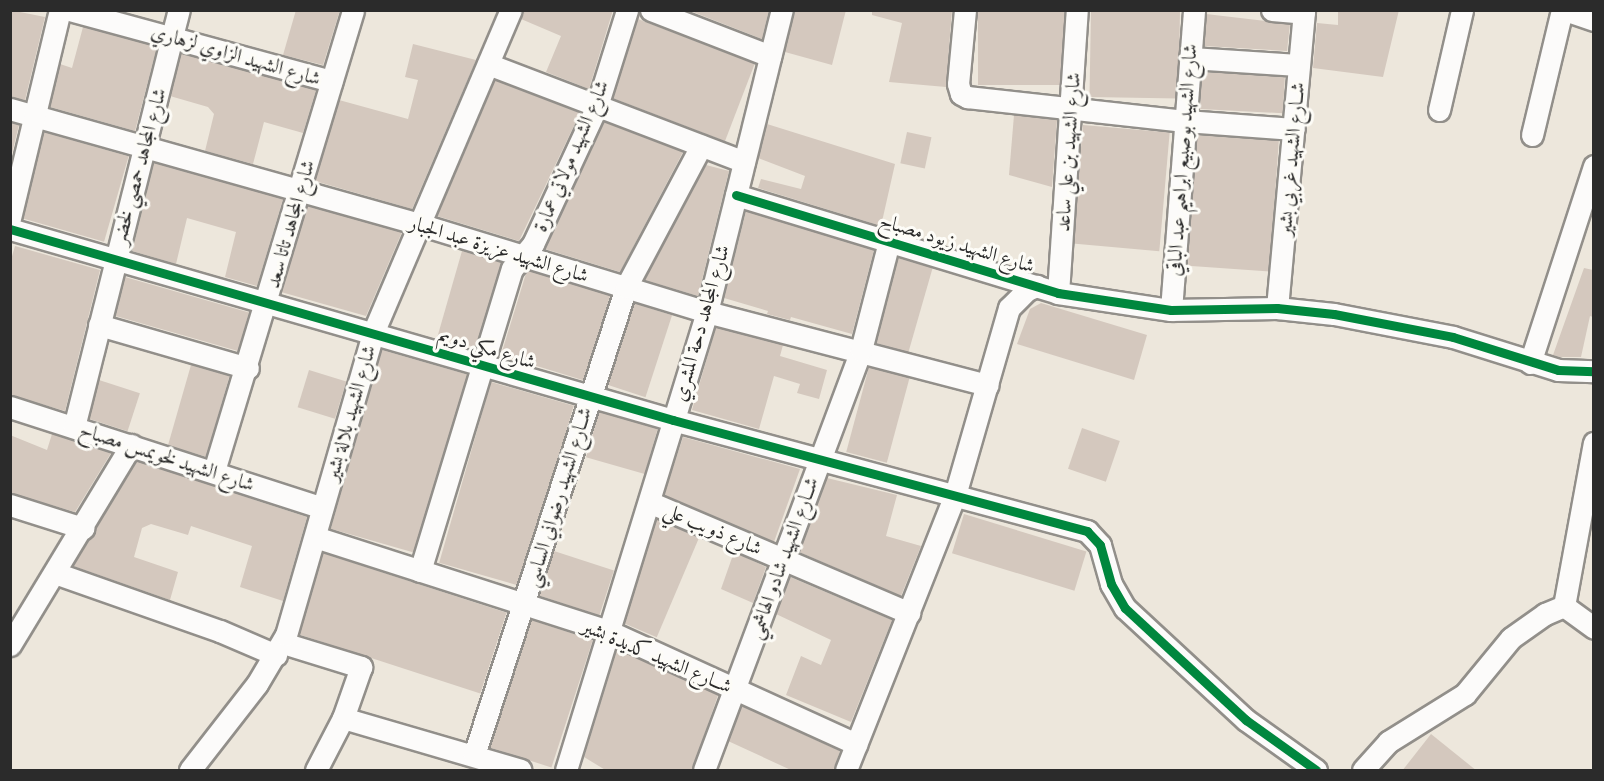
<!DOCTYPE html>
<meta charset="utf-8">
<style>
body{margin:0}
#map{position:relative;width:1604px;height:781px;overflow:hidden;background:#ede7dc;font-family:"IM FELL Double Pica",Amiri,serif}
div>[style]{position:absolute}
[style*='--x']{left:calc(var(--x)*1px);top:calc(var(--y)*1px);width:calc(var(--w)*1px);rotate:calc(var(--a)*1deg)}
.building>*{inset:0;background:#d4c8be;transform-origin:0 0}
.roads{filter:drop-shadow(2px 0 #928f8a) drop-shadow(-2px 0 #928f8a) drop-shadow(0 2px #928f8a) drop-shadow(0 -2px #928f8a)}
.minor>*{height:21px;margin:-10.5px;padding:0 10.5px;transform-origin:10.5px;border-radius:10.5px;background:#fcfbfa}
.cycleway>*{height:9px;margin:-4.5px;padding:0 4.5px;transform-origin:4.5px;border-radius:4.5px;background:#00873e}
span{translate:-50% -50%;white-space:nowrap;text-align:center;line-height:1.15;-webkit-text-stroke:6px #fdfcf7;paint-order:stroke}
.street-label{font-size:20px;color:#2b2b2b}
.frame{position:absolute;inset:0;border:12px solid #2b2b2b;pointer-events:none}
</style>
<div id="map">
<div class="building">
<div style="clip-path:polygon(10px 10px,45px 17px,25px 100px,10px 97px)"></div>
<div style="clip-path:polygon(296px 10px,340px 10px,323px 65px,283px 55px)"></div>
<div style="clip-path:polygon(523px 10px,613px 10px,589px 89px,546px 72px,561px 36px,521px 19px)"></div>
<div style="clip-path:polygon(688px 10px,769px 10px,762px 39px)"></div>
<div style="clip-path:polygon(794px 10px,846px 10px,832px 65px,785px 52px)"></div>
<div style="clip-path:polygon(872px 10px,952px 10px,946px 87px,889px 82px,902px 23px,872px 15px)"></div>
<div style="left:978px;top:10px;width:86px;height:75px"></div>
<div style="left:1091px;top:10px;width:89px;height:87px;rotate:1deg"></div>
<div style="clip-path:polygon(1338px 10px,1399px 10px,1383px 77px,1313px 68px,1317px 23px,1338px 25px)"></div>
<div style="clip-path:polygon(1206px 14px,1290px 24px,1287px 51px,1204px 46px)"></div>
<div style="left:638px;top:19px;width:125px;height:83px;rotate:21deg"></div>
<div style="clip-path:polygon(83px 27px,157px 47px,135px 131px,50px 107px,60px 64px,72px 68px)"></div>
<div style="clip-path:polygon(413px 44px,476px 60px,412px 209px,315px 181px,339px 100px,408px 119px,418px 80px,405px 77px)"></div>
<div style="clip-path:polygon(181px 53px,316px 90px,303px 133px,264px 122px,253px 164px,205px 151px,214px 114px,208px 107px,170px 96px)"></div>
<div style="left:1202px;top:72px;width:83px;height:37px;rotate:3deg"></div>
<div style="clip-path:polygon(495px 80px,580px 113px,519px 241px,437px 216px)"></div>
<div style="clip-path:polygon(1014px 115px,1057px 120px,1052px 187px,1009px 175px)"></div>
<div style="clip-path:polygon(10px 122px,19px 125px,10px 161px)"></div>
<div style="clip-path:polygon(604px 122px,683px 152px,620px 272px,545px 249px)"></div>
<div style="clip-path:polygon(767px 124px,895px 164px,881px 226px,758px 188px,761px 179px,801px 189px,805px 176px,758px 158px)"></div>
<div style="left:1083px;top:125px;width:87px;height:119px;rotate:5deg"></div>
<div style="left:44px;top:132px;width:88px;height:89px;rotate:16deg"></div>
<div style="left:907px;top:132px;width:25px;height:32px;rotate:12deg"></div>
<div style="left:1197px;top:135px;width:82px;height:131px;rotate:4deg"></div>
<div style="clip-path:polygon(154px 163px,283px 199px,257px 286px,225px 277px,236px 232px,187px 218px,176px 264px,132px 251px)"></div>
<div style="clip-path:polygon(706px 165px,729px 171px,698px 296px,644px 280px)"></div>
<div style="clip-path:polygon(307px 206px,402px 232px,366px 316px,281px 292px)"></div>
<div style="clip-path:polygon(746px 211px,874px 250px,852px 334px,791px 317px,790px 320px,767px 314px,768px 311px,724px 298px)"></div>
<div style="clip-path:polygon(15px 246px,100px 270px,65px 411px,10px 395px,10px 263px)"></div>
<div style="left:462px;top:251px;width:41px;height:89px;rotate:16deg"></div>
<div style="left:898px;top:258px;width:36px;height:88px;rotate:16deg"></div>
<div style="clip-path:polygon(1584px 268px,1593px 270px,1593px 317px,1590px 316px,1581px 357px,1560px 357px,1553px 355px)"></div>
<div style="left:527px;top:270px;width:87px;height:89px;rotate:17deg"></div>
<div style="left:125px;top:277px;width:129px;height:40px;rotate:16deg"></div>
<div style="left:634px;top:303px;width:40px;height:86px;rotate:18deg"></div>
<div style="clip-path:polygon(1041px 303px,1147px 335px,1134px 380px,1017px 344px,1030px 309px)"></div>
<div style="clip-path:polygon(716px 327px,783px 345px,780px 356px,827px 370px,819px 399px,797px 393px,800px 384px,774px 376px,759px 429px,692px 410px)"></div>
<div style="left:382px;top:350px;width:89px;height:186px;rotate:16deg"></div>
<div style="left:191px;top:365px;width:40px;height:84px;rotate:16deg"></div>
<div style="left:869px;top:367px;width:42px;height:88px;rotate:15deg"></div>
<div style="left:309px;top:370px;width:39px;height:39px;rotate:17deg"></div>
<div style="left:99px;top:380px;width:43px;height:40px;rotate:18deg"></div>
<div style="left:491px;top:382px;width:86px;height:188px;rotate:16deg"></div>
<div style="left:599px;top:412px;width:61px;height:47px;rotate:16deg"></div>
<div style="left:1082px;top:428px;width:40px;height:43px;rotate:19deg"></div>
<div style="clip-path:polygon(52px 434px,111px 453px,75px 512px,10px 493px,10px 435px,47px 450px)"></div>
<div style="clip-path:polygon(683px 437px,800px 469px,774px 542px,664px 495px)"></div>
<div style="clip-path:polygon(136px 461px,307px 517px,283px 601px,240px 587px,252px 546px,191px 526px,188px 535px,151px 524px,142px 528px,134px 557px,178px 572px,170px 600px,73px 566px)"></div>
<div style="clip-path:polygon(827px 478px,897px 495px,886px 536px,921px 546px,901px 596px,799px 552px)"></div>
<div style="left:964px;top:514px;width:128px;height:41px;rotate:17deg"></div>
<div style="left:657px;top:519px;width:46px;height:109px;rotate:23deg"></div>
<div style="left:554px;top:551px;width:63px;height:47px;rotate:18deg"></div>
<div style="clip-path:polygon(734px 552px,766px 567px,753px 603px,721px 589px)"></div>
<div style="left:323px;top:553px;width:193px;height:85px;rotate:18deg"></div>
<div style="clip-path:polygon(790px 577px,892px 620px,851px 722px,786px 695px,801px 656px,821px 665px,831px 640px,776px 614px)"></div>
<div style="left:531px;top:620px;width:65px;height:134px;rotate:18deg"></div>
<div style="clip-path:polygon(617px 649px,718px 695px,692px 771px,607px 771px,584px 757px)"></div>
<div style="clip-path:polygon(742px 706px,840px 751px,833px 771px,793px 771px,728px 741px)"></div>
<div style="clip-path:polygon(1431px 734px,1477px 771px,1402px 771px)"></div>
</div>
<div class="roads">
<div class="minor">
<div style="--x:70;--y:10;--w:271;--a:15.2"></div>
<div style="--x:651;--y:10;--w:128;--a:21.1"></div>
<div style="--x:965;--y:10;--w:74;--a:95.4"></div>
<div style="--x:958;--y:84;--w:10;--a:73"></div>
<div style="--x:961;--y:94;--w:7;--a:27"></div>
<div style="--x:967;--y:97;--w:219;--a:6.3"></div>
<div style="--x:1185;--y:121;--w:109;--a:4.2"></div>
<div style="--x:1272;--y:10;--w:32;--a:5"></div>
<div style="--x:1565;--y:10;--w:31;--a:19"></div>
<div style="--x:1190;--y:58;--w:109;--a:3.7"></div>
<div style="--x:488;--y:64;--w:274;--a:20.9"></div>
<div style="--x:10;--y:109;--w:425;--a:15.7"></div>
<div style="--x:419;--y:224;--w:301;--a:17"></div>
<div style="--x:707;--y:312;--w:290;--a:14.6"></div>
<div style="--x:1439;--y:110;--w:103;--a:-77"></div>
<div style="--x:1532;--y:135;--w:129;--a:-76.5"></div>
<div style="--x:736;--y:195;--w:337;--a:16.9"></div>
<div style="--x:1058;--y:293;--w:114;--a:8.6"></div>
<div style="--x:1171;--y:310;--w:106;--a:-1.1"></div>
<div style="--x:1277;--y:308;--w:57;--a:6"></div>
<div style="--x:1334;--y:314;--w:121;--a:10.9"></div>
<div style="--x:1453;--y:337;--w:110;--a:17.4"></div>
<div style="--x:1558;--y:370;--w:36;--a:2"></div>
<div style="--x:10;--y:218;--w:214;--a:-76.5"></div>
<div style="--x:10;--y:229;--w:690;--a:16.07"></div>
<div style="--x:673;--y:420;--w:429;--a:15"></div>
<div style="--x:1087;--y:531;--w:19;--a:47"></div>
<div style="--x:1100;--y:545;--w:41;--a:74.2"></div>
<div style="--x:1111;--y:584;--w:28;--a:60"></div>
<div style="--x:1125;--y:608;--w:165;--a:42.8"></div>
<div style="--x:1246;--y:720;--w:86;--a:35.5"></div>
<div style="--x:1058;--y:293;--w:284;--a:-86.2"></div>
<div style="--x:1277;--y:308;--w:299;--a:-84.8"></div>
<div style="--x:1171;--y:310;--w:301;--a:-85.6"></div>
<div style="--x:99;--y:325;--w:155;--a:16.1"></div>
<div style="--x:1530;--y:363;--w:207;--a:-72"></div>
<div style="--x:10;--y:407;--w:328;--a:17.9"></div>
<div style="--x:74;--y:427;--w:430;--a:-75.9"></div>
<div style="--x:214;--y:471;--w:481;--a:-73.2"></div>
<div style="--x:649;--y:502;--w:283;--a:23.1"></div>
<div style="--x:10;--y:505;--w:77;--a:17.5"></div>
<div style="--x:315;--y:537;--w:308;--a:17.8"></div>
<div style="--x:608;--y:631;--w:273;--a:24.5"></div>
<div style="--x:420;--y:571;--w:316;--a:-73.1"></div>
<div style="--x:512;--y:269;--w:33;--a:-50"></div>
<div style="--x:533;--y:244;--w:152;--a:-65.1"></div>
<div style="--x:597;--y:106;--w:101;--a:-72.6"></div>
<div style="--x:55;--y:573;--w:175;--a:19.4"></div>
<div style="--x:220;--y:631;--w:61;--a:23.2"></div>
<div style="--x:1564;--y:606;--w:166;--a:-79.6"></div>
<div style="--x:1564;--y:606;--w:37;--a:36"></div>
<div style="--x:283;--y:643;--w:82;--a:17.1"></div>
<div style="--x:361;--y:667;--w:54;--a:109.4"></div>
<div style="--x:343;--y:718;--w:59;--a:117.4"></div>
<div style="--x:10;--y:645;--w:234;--a:-58.8"></div>
<div style="--x:343;--y:718;--w:185;--a:16.3"></div>
<div style="--x:474;--y:755;--w:492;--a:-72"></div>
<div style="--x:626;--y:287;--w:160;--a:-62"></div>
<div style="--x:190;--y:770;--w:109;--a:-52.1"></div>
<div style="--x:257;--y:684;--w:57;--a:-59.4"></div>
<div style="--x:286;--y:635;--w:314;--a:-73.9"></div>
<div style="--x:373;--y:333;--w:351;--a:-66.9"></div>
<div style="--x:566;--y:770;--w:479;--a:-72.9"></div>
<div style="--x:707;--y:312;--w:311;--a:-76.1"></div>
<div style="--x:704;--y:770;--w:448;--a:-69.5"></div>
<div style="--x:861;--y:350;--w:112;--a:-75.5"></div>
<div style="--x:846;--y:770;--w:296;--a:-68.4"></div>
<div style="--x:955;--y:495;--w:195;--a:-73.9"></div>
<div style="--x:1009;--y:308;--w:25;--a:-45"></div>
<div style="--x:1027;--y:290;--w:11;--a:-22"></div>
<div style="--x:1363;--y:770;--w:38;--a:-48"></div>
<div style="--x:1388;--y:742;--w:91;--a:-31.9"></div>
<div style="--x:1465;--y:694;--w:72;--a:-50.6"></div>
<div style="--x:1511;--y:638;--w:42;--a:-35.2"></div>
<div style="--x:1545;--y:614;--w:21;--a:-23"></div>
</div>
</div>
<div class="cycleway">
<div style="--x:736;--y:195;--w:337;--a:16.9"></div>
<div style="--x:1058;--y:293;--w:114;--a:8.6"></div>
<div style="--x:1171;--y:310;--w:106;--a:-1.1"></div>
<div style="--x:1277;--y:308;--w:57;--a:6"></div>
<div style="--x:1334;--y:314;--w:121;--a:10.9"></div>
<div style="--x:1453;--y:337;--w:110;--a:17.4"></div>
<div style="--x:1558;--y:370;--w:36;--a:2"></div>
<div style="--x:10;--y:229;--w:690;--a:16.07"></div>
<div style="--x:673;--y:420;--w:429;--a:15"></div>
<div style="--x:1087;--y:531;--w:19;--a:47"></div>
<div style="--x:1100;--y:545;--w:41;--a:74.2"></div>
<div style="--x:1111;--y:584;--w:28;--a:60"></div>
<div style="--x:1125;--y:608;--w:165;--a:42.8"></div>
<div style="--x:1246;--y:720;--w:86;--a:35.5"></div>
</div>
<div class="street-label">
<span style="left:236px;top:55px;rotate:16deg">شارع الشهيد الزاوي لزهاري</span>
<span style="left:1068px;top:152px;rotate:-86deg">شارع الشهيد بن علي ساعد</span>
<span style="left:571px;top:156px;rotate:-67deg">شارع الشهيد مولاتي عمارة</span>
<span style="left:1291px;top:159px;rotate:-85deg">شــارع الشهيد غربي بشير</span>
<span style="left:1182px;top:160px;rotate:-86deg">شارع الشهيد بوصبيع ابراهيم عبد الباقي</span>
<span style="left:139px;top:166px;rotate:-75deg">شارع المجاهد حمصي لخضر</span>
<span style="left:290px;top:224px;rotate:-74deg">شارع المجاهد تاتا سعد</span>
<span style="left:957px;top:243px;rotate:17deg">شارع الشهيد زيود مصباح</span>
<span style="left:499px;top:249px;rotate:17deg">شارع الشهيد عزيزة عبد الجبار</span>
<span style="left:701px;top:323px;rotate:-74deg">شارع المجاهد دحة المشري</span>
<span style="left:487px;top:348px;rotate:17deg">شارع مكي دويم</span>
<span style="left:350px;top:413px;rotate:-74deg">شارع الشهيد بلالة بشير</span>
<span style="left:167px;top:457px;rotate:18deg">شارع الشهيد لخويمس مصباح</span>
<span style="left:558px;top:497px;rotate:-73deg">شــارع الشهيد رضواني الساسي</span>
<span style="left:713px;top:529px;rotate:23deg">شارع ذويب علي</span>
<span style="left:783px;top:558px;rotate:-70deg">شــارع الشهيد شادو الهاشمي</span>
<span style="left:657px;top:656px;rotate:23deg">شــارع الشهيد كديدة بشير</span>
</div>
<div class="frame"></div>
</div>
